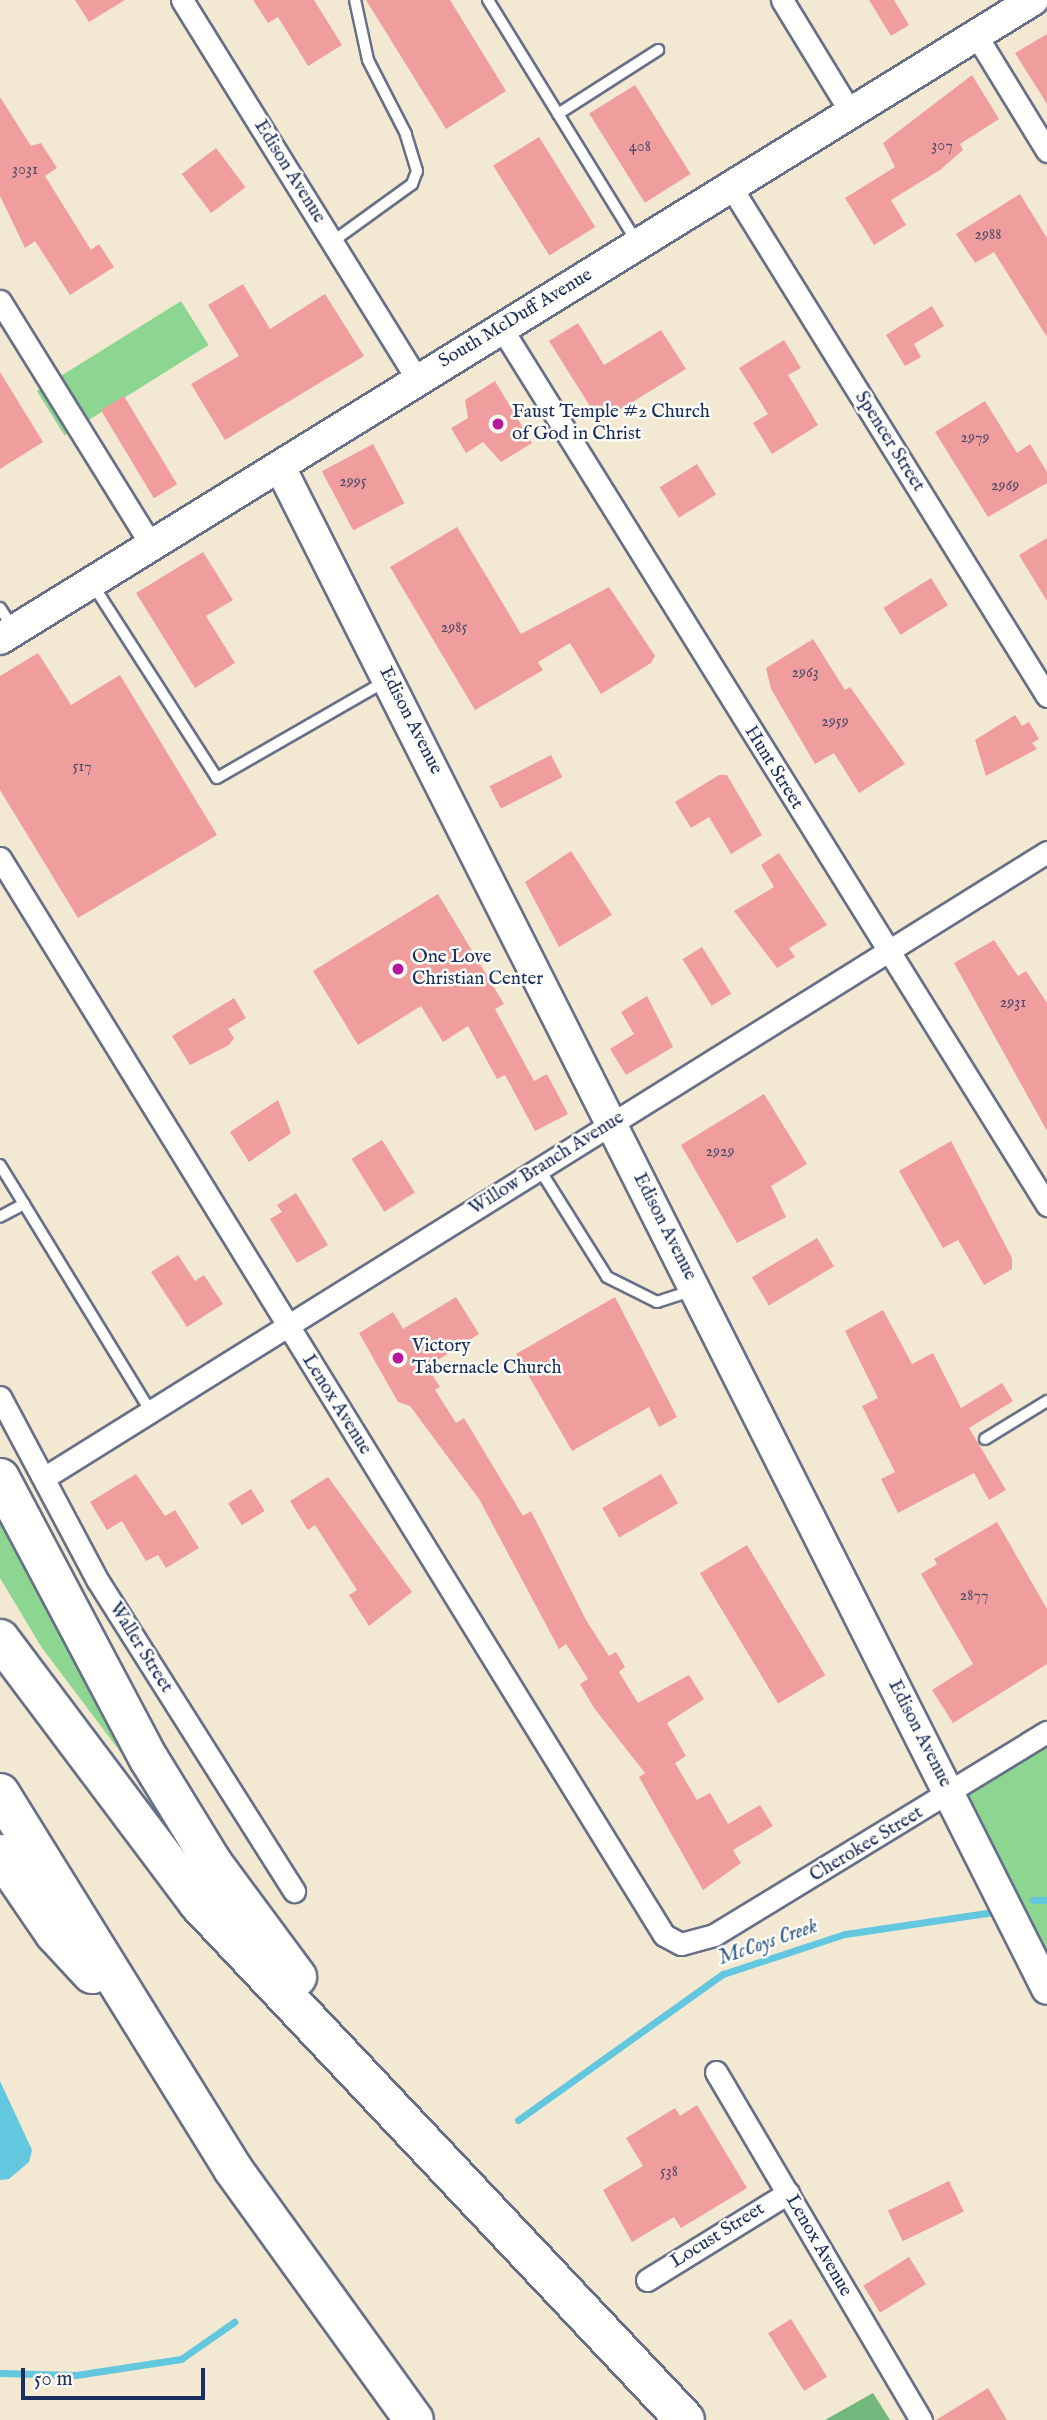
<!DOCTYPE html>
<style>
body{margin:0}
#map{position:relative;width:1047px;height:2420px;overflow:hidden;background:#f3e9d2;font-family:"IM FELL English",serif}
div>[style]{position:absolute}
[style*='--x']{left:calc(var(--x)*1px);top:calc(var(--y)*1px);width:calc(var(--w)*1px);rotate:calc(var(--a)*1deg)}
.green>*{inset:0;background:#8dd691;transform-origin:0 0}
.forest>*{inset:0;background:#72b77b}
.water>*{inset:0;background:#63c7e0}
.stream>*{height:7px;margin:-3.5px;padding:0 3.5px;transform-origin:3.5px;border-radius:3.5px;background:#63c7e0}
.building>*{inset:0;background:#f09e9d;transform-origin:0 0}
.roads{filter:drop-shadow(2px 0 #677087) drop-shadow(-2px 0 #677087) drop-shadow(0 2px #677087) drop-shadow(0 -2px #677087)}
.service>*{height:10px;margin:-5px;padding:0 5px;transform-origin:5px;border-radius:5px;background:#fff}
.minor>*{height:21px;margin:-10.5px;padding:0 10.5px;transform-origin:10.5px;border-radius:10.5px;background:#fff}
.secondary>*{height:30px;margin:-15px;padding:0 15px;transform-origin:15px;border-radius:15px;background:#fff}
.motorway>*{height:38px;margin:-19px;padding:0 19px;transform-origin:19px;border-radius:19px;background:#fff}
.dots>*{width:19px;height:19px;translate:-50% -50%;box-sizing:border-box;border:4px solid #fdfcf7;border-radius:50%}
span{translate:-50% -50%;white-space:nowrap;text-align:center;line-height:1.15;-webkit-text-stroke:5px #fdfcf7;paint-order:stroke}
.number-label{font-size:16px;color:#504b6e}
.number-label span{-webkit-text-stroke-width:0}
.street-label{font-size:19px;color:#1b2f5e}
.poi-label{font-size:19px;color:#1b2f5e}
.left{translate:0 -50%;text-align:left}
.water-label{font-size:21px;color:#315d85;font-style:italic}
.scale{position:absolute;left:21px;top:2368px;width:184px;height:32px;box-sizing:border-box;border:4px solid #1b2f5e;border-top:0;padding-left:9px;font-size:21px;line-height:24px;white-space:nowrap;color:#1b2f5e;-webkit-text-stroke:5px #fdfcf7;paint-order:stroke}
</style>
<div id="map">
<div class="green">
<div style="left:181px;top:301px;width:52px;height:170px;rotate:58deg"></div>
<div style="clip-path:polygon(0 1500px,174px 1823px,42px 1648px,0 1578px)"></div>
<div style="clip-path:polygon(1047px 1742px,1047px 1954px,966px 1793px)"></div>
</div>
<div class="forest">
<div style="clip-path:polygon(873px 2393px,890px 2420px,825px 2420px)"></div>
</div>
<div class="water">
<div style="clip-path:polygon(0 2081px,32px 2150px,29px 2162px,9px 2179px,0 2180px)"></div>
</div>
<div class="stream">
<div style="--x:1033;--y:1900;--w:14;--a:0"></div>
<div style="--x:518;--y:2120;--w:252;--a:-35.5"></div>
<div style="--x:723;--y:1974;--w:128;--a:-18.2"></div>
<div style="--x:845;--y:1934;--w:145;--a:-8.4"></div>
<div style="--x:0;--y:2373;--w:76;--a:1.5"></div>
<div style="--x:76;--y:2375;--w:106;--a:-8.7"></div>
<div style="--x:181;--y:2359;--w:65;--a:-34.9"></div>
</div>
<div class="building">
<div style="clip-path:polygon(75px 0,125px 0,89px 22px)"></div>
<div style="clip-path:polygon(253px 0,314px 0,342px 45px,308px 66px,278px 17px,268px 23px)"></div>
<div style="clip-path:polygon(366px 0,450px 0,506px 91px,446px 129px)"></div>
<div style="clip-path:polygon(869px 0,894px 0,909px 25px,891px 36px)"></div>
<div style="clip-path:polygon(1047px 34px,1047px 104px,1015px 53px)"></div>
<div style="clip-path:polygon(972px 75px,999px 119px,960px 144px,963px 150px,940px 170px,891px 200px,906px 225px,874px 245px,845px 198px,895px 167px,883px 143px)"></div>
<div style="left:635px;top:85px;width:105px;height:54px;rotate:58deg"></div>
<div style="clip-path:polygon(0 97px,31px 146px,41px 143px,57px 168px,45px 176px,91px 250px,99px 244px,114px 267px,70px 295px,35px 241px,25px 248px,0 196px)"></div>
<div style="left:539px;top:137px;width:106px;height:54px;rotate:58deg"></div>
<div style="left:216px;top:148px;width:49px;height:43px;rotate:53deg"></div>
<div style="clip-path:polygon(1020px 194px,1047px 238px,1047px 337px,994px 252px,975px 263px,956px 234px)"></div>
<div style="clip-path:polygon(243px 284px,270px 329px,325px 294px,364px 356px,225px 440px,191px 384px,239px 356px,208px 305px)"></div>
<div style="clip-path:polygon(932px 306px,944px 326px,914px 344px,921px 357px,905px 366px,886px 335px)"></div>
<div style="clip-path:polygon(578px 323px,604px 365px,661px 330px,686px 369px,600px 422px,549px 341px)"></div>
<div style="clip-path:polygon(784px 340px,801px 368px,788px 375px,818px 425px,772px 454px,753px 423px,768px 414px,739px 368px)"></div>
<div style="clip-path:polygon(0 372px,43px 442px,0 469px)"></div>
<div style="clip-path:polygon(495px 381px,532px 443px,501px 462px,483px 442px,466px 453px,451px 428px,468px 418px,465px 400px)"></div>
<div style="left:124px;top:396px;width:103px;height:27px;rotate:59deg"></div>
<div style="clip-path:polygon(985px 401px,1017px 453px,1030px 444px,1047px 472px,1047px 483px,988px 517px,935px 432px)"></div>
<div style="left:373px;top:444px;width:67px;height:58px;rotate:62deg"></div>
<div style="left:697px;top:464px;width:36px;height:44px;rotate:58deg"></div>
<div style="clip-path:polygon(457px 527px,521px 634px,609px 587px,655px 656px,651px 663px,601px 694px,570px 643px,538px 662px,543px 670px,475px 710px,390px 567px)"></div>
<div style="clip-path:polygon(1047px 538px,1047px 601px,1019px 555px)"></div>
<div style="clip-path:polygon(203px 552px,233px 600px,206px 616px,235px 663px,195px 688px,136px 593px)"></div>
<div style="left:931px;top:578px;width:32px;height:56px;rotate:58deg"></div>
<div style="clip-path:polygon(813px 639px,845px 690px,850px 687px,905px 764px,859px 793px,834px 753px,815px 764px,771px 689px,766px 668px)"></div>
<div style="clip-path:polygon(38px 653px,71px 705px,120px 675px,217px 835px,78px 918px,0 790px,0 676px)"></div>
<div style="clip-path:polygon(1015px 715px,1022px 726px,1029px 722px,1039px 739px,1032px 743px,1037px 749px,986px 776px,975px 740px)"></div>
<div style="left:551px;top:755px;width:25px;height:69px;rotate:63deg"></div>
<div style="clip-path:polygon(719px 775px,727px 775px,762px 835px,731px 854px,709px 817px,691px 828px,675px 802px)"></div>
<div style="clip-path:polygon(571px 851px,612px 915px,559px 947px,525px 882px)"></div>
<div style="clip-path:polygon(779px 853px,827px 925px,789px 948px,795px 957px,777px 968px,734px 911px,774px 887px,761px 865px)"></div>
<div style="clip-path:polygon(438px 894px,504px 1004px,495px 1009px,534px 1081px,547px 1074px,568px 1114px,535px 1131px,505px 1075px,497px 1079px,468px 1026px,443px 1042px,421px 1006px,358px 1045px,313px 971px)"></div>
<div style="clip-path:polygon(994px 940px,1018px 976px,1026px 971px,1047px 1003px,1047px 1131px,954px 963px)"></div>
<div style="left:702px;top:947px;width:55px;height:23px;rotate:58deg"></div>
<div style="clip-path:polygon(647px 996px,673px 1047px,626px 1075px,610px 1049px,634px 1034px,621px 1012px)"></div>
<div style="clip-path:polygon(234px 998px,246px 1018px,228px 1029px,234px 1038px,229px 1045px,190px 1065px,172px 1036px)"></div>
<div style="clip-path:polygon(764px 1094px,807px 1164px,771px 1186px,786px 1217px,737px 1243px,681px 1145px)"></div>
<div style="clip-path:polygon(278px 1100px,291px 1133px,249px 1162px,230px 1132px)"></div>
<div style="left:382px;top:1140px;width:62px;height:36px;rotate:58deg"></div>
<div style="clip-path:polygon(951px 1141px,1012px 1258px,1012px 1269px,984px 1285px,958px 1240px,943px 1248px,899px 1171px)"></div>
<div style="clip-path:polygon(296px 1193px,328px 1245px,297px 1263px,270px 1219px,282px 1212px,277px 1205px)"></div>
<div style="left:817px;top:1238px;width:33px;height:76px;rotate:59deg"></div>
<div style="clip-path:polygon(178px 1255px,195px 1281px,204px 1275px,223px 1304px,187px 1327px,151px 1272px)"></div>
<div style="clip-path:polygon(456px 1297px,479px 1334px,427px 1367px,440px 1387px,435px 1390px,456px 1423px,464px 1418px,523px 1516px,531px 1511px,586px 1620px,609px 1656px,616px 1652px,625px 1667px,619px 1672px,638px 1703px,689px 1675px,704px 1699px,667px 1723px,686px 1756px,675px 1763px,697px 1800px,710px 1793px,728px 1824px,760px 1805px,773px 1826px,733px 1850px,741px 1863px,703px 1890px,639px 1777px,645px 1773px,594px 1708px,580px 1684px,588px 1679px,566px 1644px,559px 1649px,479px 1499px,410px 1406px,398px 1402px,359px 1333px,393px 1312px,403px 1329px)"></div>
<div style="clip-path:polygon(615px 1297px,677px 1417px,659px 1427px,649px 1407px,572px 1451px,516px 1354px)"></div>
<div style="clip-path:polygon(883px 1310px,912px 1364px,933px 1353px,961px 1408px,1002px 1383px,1013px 1401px,969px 1428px,1006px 1490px,989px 1500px,974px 1473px,898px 1513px,881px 1479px,895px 1472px,862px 1406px,878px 1398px,845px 1331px)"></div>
<div style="clip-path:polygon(136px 1474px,165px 1516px,175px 1510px,199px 1548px,166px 1568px,158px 1555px,146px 1561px,122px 1521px,107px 1530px,90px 1502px)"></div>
<div style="left:661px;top:1474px;width:34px;height:68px;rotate:60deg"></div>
<div style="clip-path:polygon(328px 1477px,412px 1592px,369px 1626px,349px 1595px,357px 1590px,315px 1525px,308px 1530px,290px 1501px)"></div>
<div style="left:251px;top:1489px;width:26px;height:27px;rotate:58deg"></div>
<div style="clip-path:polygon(997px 1522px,1047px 1609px,1047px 1664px,953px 1723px,932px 1690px,973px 1664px,921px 1574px,937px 1564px,934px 1559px)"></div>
<div style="left:747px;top:1545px;width:152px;height:55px;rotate:59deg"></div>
<div style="clip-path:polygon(697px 2105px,747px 2188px,681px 2228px,674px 2217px,632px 2242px,603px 2190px,643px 2166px,626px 2138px,675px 2108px,680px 2116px)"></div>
<div style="left:949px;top:2181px;width:34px;height:68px;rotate:64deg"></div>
<div style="left:909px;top:2257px;width:32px;height:54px;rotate:58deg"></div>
<div style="left:791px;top:2319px;width:68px;height:27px;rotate:58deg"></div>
<div style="clip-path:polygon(988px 2388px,1007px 2420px,936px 2420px)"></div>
</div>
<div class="roads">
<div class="service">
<div style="--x:488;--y:0;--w:284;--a:58.4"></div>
<div style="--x:558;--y:114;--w:119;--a:-32.6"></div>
<div style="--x:332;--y:242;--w:99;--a:-35.9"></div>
<div style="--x:412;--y:184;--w:14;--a:-69"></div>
<div style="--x:417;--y:171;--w:39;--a:-107"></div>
<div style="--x:406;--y:134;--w:83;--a:-117.2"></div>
<div style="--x:368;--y:60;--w:61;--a:-102.2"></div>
<div style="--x:93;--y:585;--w:229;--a:57.3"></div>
<div style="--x:217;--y:778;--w:193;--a:-29.9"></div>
<div style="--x:0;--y:608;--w:24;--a:57"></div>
<div style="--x:0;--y:1165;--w:46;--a:58.4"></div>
<div style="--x:24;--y:1204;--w:27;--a:152"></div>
<div style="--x:540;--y:1170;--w:126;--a:57.9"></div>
<div style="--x:607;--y:1277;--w:56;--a:26.6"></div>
<div style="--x:657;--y:1302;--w:36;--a:-18"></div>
<div style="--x:24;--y:1204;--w:244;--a:58.6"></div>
<div style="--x:985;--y:1439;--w:73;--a:-31.5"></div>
</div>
<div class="minor">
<div style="--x:182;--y:0;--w:446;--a:58.2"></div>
<div style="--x:782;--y:0;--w:132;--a:58.6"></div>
<div style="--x:976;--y:35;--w:136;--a:58.5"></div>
<div style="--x:731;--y:187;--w:599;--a:58.17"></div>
<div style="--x:0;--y:301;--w:288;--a:58.2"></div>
<div style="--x:502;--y:329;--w:1032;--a:58.11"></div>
<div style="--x:0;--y:858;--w:1265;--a:58.35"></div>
<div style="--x:664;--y:1935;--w:19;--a:28"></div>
<div style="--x:681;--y:1944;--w:34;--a:-15"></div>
<div style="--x:714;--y:1935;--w:390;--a:-31.4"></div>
<div style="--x:0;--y:1397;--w:208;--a:62"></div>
<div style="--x:98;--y:1581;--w:367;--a:57.7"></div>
<div style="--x:47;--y:1476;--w:1179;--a:-31.96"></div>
<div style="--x:716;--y:2072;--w:404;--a:59.5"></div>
<div style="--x:647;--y:2280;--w:166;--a:-31.7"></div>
</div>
<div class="secondary">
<div style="--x:280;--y:467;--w:1704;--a:63.25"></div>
<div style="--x:0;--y:639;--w:1215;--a:-31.74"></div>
</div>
<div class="motorway">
<div style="--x:0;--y:1478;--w:318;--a:62.1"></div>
<div style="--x:149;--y:1759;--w:121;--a:58.5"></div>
<div style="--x:212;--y:1862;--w:143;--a:53.5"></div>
<div style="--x:0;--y:1639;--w:330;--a:53.1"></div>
<div style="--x:198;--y:1903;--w:710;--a:46.71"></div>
<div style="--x:0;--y:1793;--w:442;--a:58.2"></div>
<div style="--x:233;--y:2169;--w:309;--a:54.2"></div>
<div style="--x:0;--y:1854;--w:96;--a:55.6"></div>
<div style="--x:54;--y:1933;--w:56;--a:47.2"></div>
</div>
</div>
<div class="dots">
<div style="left:498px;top:424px;background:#b5179e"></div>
<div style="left:398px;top:969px;background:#b5179e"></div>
<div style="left:398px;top:1358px;background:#b5179e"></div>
</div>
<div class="number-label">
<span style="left:942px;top:146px">307</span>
<span style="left:640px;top:147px">408</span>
<span style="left:25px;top:170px">3031</span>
<span style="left:988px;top:235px">2988</span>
<span style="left:975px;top:438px">2979</span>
<span style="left:353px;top:482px">2995</span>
<span style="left:1005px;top:486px">2969</span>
<span style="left:454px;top:628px">2985</span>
<span style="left:805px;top:673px">2963</span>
<span style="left:835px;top:722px">2959</span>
<span style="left:82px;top:767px">517</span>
<span style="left:1013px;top:1003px">2931</span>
<span style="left:720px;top:1152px">2929</span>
<span style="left:974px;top:1596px">2877</span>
<span style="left:669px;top:2172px">538</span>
</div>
<div class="street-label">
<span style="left:289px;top:172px;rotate:58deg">Edison Avenue</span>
<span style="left:516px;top:319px;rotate:-31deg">South McDuff Avenue</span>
<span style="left:889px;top:442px;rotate:58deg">Spencer Street</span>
<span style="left:410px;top:721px;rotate:63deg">Edison Avenue</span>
<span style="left:773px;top:768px;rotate:58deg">Hunt Street</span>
<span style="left:547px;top:1164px;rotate:-32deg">Willow Branch Avenue</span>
<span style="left:664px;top:1227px;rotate:63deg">Edison Avenue</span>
<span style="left:336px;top:1405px;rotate:58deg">Lenox Avenue</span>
<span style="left:140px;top:1648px;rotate:58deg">Waller Street</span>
<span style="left:919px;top:1734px;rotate:63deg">Edison Avenue</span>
<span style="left:867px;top:1845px;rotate:-31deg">Cherokee Street</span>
<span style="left:718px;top:2236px;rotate:-32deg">Locust Street</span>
<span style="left:818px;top:2246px;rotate:60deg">Lenox Avenue</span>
</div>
<div class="poi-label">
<span class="left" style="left:512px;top:424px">Faust Temple #2 Church<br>of God in Christ</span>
<span class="left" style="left:412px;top:969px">One Love<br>Christian Center</span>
<span class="left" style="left:412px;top:1358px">Victory<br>Tabernacle Church</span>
</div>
<div class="water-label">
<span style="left:768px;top:1943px;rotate:-19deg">McCoys Creek</span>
</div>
<div class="scale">50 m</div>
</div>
